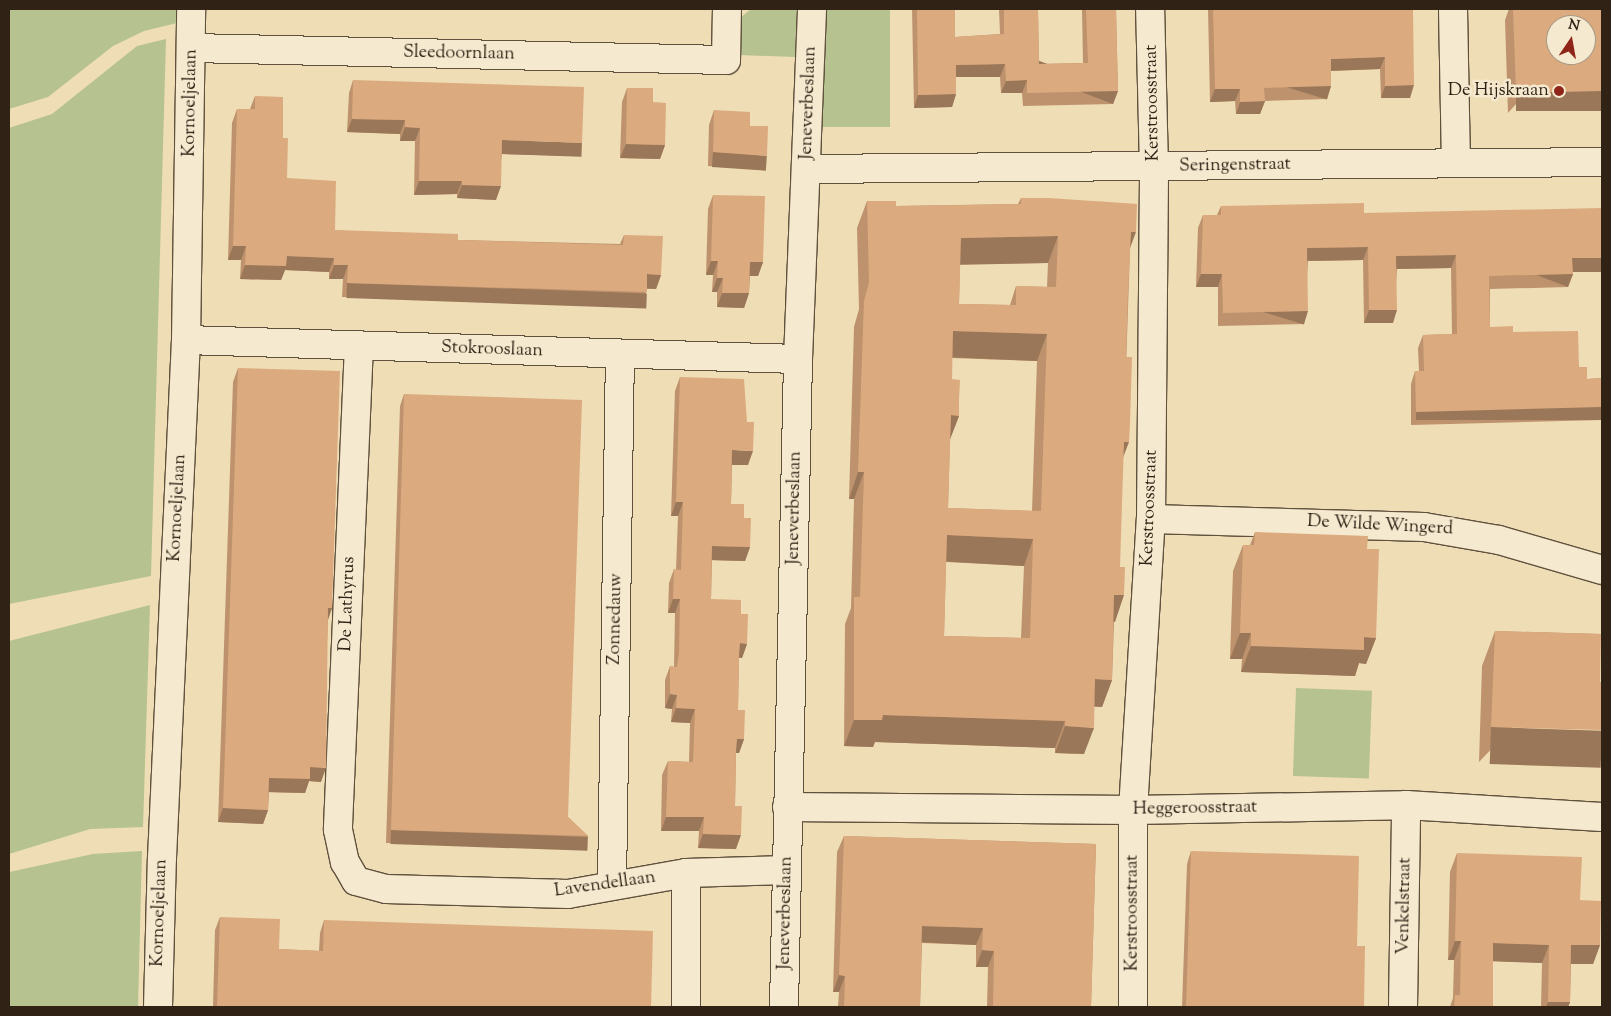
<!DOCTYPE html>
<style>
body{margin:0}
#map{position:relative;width:1611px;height:1016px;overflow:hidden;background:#efddb5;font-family:"Sorts Mill Goudy",serif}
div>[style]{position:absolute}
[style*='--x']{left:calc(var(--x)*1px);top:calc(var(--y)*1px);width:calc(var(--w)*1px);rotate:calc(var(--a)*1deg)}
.green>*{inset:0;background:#b6c290;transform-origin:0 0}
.roads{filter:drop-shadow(1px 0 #60513e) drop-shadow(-1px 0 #60513e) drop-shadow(0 1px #60513e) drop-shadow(0 -1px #60513e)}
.street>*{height:28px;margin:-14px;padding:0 14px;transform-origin:14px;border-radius:14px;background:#f5e9cf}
.wall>*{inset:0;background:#bd926d}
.shaded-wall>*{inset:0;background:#9a7759;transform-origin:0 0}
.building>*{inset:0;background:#dcaa7f}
.dots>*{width:14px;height:14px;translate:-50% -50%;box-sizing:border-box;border:2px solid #f5e9cf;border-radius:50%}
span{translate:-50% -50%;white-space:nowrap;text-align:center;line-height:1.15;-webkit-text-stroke:5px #f5e9cf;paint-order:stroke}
.street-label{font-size:18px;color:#312216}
.poi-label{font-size:18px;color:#312216}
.right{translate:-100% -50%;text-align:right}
.frame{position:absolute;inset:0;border:10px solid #312216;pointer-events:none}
.north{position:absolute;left:1546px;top:15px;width:50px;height:50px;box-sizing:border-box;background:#f5e9cf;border:1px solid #a79985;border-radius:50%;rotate:12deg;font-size:14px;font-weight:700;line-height:20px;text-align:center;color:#312216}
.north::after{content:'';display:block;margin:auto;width:18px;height:22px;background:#8f2418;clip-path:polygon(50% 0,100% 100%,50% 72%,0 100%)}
</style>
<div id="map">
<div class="green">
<div style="clip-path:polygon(9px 9px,176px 9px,177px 23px,144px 31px,113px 46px,48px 97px,9px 109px)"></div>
<div style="clip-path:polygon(751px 9px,797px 9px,795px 57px,739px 55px,740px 18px)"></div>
<div style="left:822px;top:9px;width:68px;height:118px"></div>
<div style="clip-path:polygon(166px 39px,151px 576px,9px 604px,9px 128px,52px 114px,137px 46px)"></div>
<div style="clip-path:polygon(150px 605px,143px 827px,90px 829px,9px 854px,9px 641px)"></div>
<div style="left:1296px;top:688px;width:76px;height:88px;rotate:2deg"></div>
<div style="clip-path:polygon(142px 851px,138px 1007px,9px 1007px,9px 872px,93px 854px)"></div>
</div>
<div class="roads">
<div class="street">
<div style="--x:1453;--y:9;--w:153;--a:88.9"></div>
<div style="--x:192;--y:48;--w:534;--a:1.29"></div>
<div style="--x:726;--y:60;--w:51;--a:-88.9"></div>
<div style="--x:807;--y:169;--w:795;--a:-0.5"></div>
<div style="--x:186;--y:340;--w:612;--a:1.78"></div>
<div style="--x:359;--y:345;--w:485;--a:92.5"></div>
<div style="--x:338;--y:830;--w:33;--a:78"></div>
<div style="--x:345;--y:862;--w:22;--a:60"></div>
<div style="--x:356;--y:881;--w:31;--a:15"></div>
<div style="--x:386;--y:889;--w:182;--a:1.6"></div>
<div style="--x:568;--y:894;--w:120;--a:-10.1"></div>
<div style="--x:686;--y:873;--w:101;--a:-1.7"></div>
<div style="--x:1151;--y:519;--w:273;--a:1.7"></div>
<div style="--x:1424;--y:527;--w:76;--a:9.8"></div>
<div style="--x:1499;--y:540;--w:107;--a:16.2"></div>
<div style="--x:787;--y:807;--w:346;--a:0.5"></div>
<div style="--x:1133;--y:810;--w:273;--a:-1"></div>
<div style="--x:1406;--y:805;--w:196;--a:3.5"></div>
<div style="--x:686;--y:873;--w:134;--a:90"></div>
<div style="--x:612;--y:884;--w:530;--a:-89.14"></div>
<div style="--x:158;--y:1007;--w:149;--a:-88.5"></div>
<div style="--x:162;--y:858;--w:519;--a:-87.35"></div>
<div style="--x:186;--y:340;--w:331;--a:-89.1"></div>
<div style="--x:784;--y:1007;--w:648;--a:-88.76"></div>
<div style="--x:798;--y:359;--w:350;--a:-87.7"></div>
<div style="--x:1133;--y:1007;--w:197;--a:-90"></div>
<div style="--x:1133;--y:810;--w:292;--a:-86.5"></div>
<div style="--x:1151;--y:519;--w:351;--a:-89.5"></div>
<div style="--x:1154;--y:168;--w:159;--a:-91.4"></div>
<div style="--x:1403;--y:1007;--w:202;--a:-89.1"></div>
</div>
</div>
<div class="wall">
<div style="clip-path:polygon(912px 9px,955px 9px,955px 37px,1000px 34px,999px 9px,1038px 9px,1039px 64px,1083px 63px,1082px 9px,1116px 9px,1118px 91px,1113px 104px,1023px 106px,1022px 93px,1001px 93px,1000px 77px,956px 77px,956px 94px,952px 107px,914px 108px)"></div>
<div style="clip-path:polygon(1208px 9px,1413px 9px,1410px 98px,1381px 98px,1380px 69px,1331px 71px,1331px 86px,1327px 99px,1265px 101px,1260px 114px,1236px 114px,1235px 101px,1210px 102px)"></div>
<div style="clip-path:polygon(1509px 9px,1602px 9px,1508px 113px,1505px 20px)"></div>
<div style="clip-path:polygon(353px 80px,577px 156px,502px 154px,496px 200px,457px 198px,457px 194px,414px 195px,415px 141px,400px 141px,400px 134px,347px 132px,349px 93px)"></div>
<div style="clip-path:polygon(627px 88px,665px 145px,660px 159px,620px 158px,622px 102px)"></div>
<div style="clip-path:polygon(255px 96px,283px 138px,287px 178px,335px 230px,458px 240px,620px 244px,624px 235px,661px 275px,656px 289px,647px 289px,642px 306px,342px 297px,343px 279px,329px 279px,329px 272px,285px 270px,281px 280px,240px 279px,241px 260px,228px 260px,232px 123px,237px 109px,250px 109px)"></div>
<div style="clip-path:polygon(714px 110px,750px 126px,762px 170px,708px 166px,709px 125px)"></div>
<div style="clip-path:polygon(713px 195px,763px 262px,758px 276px,750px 276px,749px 293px,744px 308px,717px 307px,717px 292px,712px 292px,713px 275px,706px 275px,708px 209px)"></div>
<div style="clip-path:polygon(evenodd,1021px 198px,1130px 249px,1123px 458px,1115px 622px,1114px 622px,1112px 680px,1102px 707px,1094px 706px,1084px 754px,1055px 753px,1055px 748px,875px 742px,873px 747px,844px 746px,845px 624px,851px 608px,854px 499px,849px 499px,854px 327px,859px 309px,857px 228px,867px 201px,896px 206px,1018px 204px,1021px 198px,1048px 263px,1047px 287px,1016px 286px,1010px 305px,959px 304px,960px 264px,1048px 263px,1021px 198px,952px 358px,1037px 361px,1032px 511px,948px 508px,950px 439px,959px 416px,952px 379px,952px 358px,1021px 198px,946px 562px,1024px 566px,1021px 638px,944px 636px,946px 562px)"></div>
<div style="clip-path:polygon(1221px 206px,1364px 213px,1573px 271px,1573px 274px,1568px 287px,1490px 289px,1490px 327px,1513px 332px,1579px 367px,1587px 379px,1602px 378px,1602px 420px,1411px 425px,1411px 384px,1415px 371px,1419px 371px,1418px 348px,1423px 335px,1452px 334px,1451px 268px,1397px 269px,1393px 323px,1364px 323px,1363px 260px,1308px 261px,1304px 324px,1218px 326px,1218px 287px,1196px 287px,1198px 228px,1203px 215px,1217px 215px)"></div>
<div style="clip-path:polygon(238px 368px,332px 608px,328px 620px,321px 782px,309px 781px,305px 793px,269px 792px,268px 810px,263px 824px,218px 822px,233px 382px)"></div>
<div style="clip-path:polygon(680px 377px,748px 465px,732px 465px,731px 504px,744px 518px,750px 547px,745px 561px,712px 560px,711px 599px,741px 614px,747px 644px,742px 658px,739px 658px,738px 710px,744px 739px,739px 753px,736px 753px,735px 806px,736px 849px,698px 848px,699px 831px,661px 831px,662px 775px,668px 761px,689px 762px,690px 723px,671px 722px,672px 709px,665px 708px,665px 680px,670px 666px,674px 667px,675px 613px,668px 613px,669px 583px,674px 569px,676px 570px,678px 516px,671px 516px,675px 391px)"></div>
<div style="clip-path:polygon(404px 394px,568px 817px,588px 836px,584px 849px,386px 843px,400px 406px)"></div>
<div style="clip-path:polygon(1255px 532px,1367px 549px,1376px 638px,1366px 664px,1359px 663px,1355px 676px,1241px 672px,1242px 659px,1230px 659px,1233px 571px,1243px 545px,1250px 545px)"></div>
<div style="clip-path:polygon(1495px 631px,1601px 634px,1479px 762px,1482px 666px)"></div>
<div style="clip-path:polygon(844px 836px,1096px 844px,1091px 1007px,987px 1007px,988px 967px,976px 967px,976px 945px,922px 943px,920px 1007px,838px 1007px,839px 992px,833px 992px,837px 852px)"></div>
<div style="clip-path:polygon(1191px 851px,1357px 946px,1364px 1007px,1182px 1007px,1187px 864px)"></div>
<div style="clip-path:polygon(1457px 853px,1580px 900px,1600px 945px,1593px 964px,1571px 964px,1570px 1002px,1568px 1007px,1541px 1007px,1542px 963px,1493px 961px,1493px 1007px,1450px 1007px,1453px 998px,1454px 960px,1448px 960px,1450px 872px)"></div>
<div style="clip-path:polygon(220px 917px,279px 949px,319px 951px,320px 933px,324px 920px,651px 1007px,213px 1007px,215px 930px)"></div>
</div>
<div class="shaded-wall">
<div style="clip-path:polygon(1385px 57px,1380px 69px,1326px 71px,1331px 59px)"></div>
<div style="clip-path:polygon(1005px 64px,1000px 77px,951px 77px,956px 65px)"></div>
<div style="clip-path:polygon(1027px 80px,1022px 93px,1001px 93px,1006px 81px)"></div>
<div style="clip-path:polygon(1414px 85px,1410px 98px,1381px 98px,1385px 86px)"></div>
<div style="left:1331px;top:86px;width:14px;height:67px;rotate:107deg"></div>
<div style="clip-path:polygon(1215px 89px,1240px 89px,1235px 101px,1210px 102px)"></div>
<div style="left:1118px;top:91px;width:14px;height:91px;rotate:111deg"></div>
<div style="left:1602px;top:91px;width:20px;height:86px;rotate:90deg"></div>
<div style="clip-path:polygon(956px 94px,952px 107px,914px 108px,918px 95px)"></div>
<div style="clip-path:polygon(1265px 101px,1260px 114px,1236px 114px,1240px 102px)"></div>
<div style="clip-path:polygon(352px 119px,405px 120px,400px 134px,347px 132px)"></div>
<div style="clip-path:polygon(405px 127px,420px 128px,415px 141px,400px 141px)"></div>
<div style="left:502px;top:140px;width:80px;height:14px;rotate:2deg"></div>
<div style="clip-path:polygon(626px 144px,665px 145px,660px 159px,620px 158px)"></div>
<div style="left:713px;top:152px;width:54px;height:15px;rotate:4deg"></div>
<div style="clip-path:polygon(419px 181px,462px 181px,457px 194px,414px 195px)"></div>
<div style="clip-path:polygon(462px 185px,501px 186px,496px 200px,457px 198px)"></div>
<div style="clip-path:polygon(1131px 232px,1136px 232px,1126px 259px)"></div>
<div style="clip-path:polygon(1058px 236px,1048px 263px,951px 265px,961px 238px)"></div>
<div style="clip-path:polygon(233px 246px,246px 246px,241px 260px,228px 260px)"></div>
<div style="clip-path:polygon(1368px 247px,1363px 260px,1303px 261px,1307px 248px)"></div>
<div style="clip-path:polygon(1456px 255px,1451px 268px,1392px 269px,1396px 256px)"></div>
<div style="clip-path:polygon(287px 256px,334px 258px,329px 272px,285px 270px,281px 280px,240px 279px,245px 265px)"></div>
<div style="left:1572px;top:258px;width:30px;height:14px"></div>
<div style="clip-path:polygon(711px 261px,718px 261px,713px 275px,706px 275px)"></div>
<div style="clip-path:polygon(750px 262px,763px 262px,758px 276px,745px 276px)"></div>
<div style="clip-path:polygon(334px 265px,348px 265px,343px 279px,329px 279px)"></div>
<div style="clip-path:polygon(647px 274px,661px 275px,656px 289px,642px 288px)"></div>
<div style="clip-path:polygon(1201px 274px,1222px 274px,1218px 287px,1196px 287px)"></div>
<div style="left:1573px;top:274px;width:14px;height:84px;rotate:111deg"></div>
<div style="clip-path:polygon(717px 278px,723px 278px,717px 292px,712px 292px)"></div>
<div style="left:347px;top:283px;width:300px;height:15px;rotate:2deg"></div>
<div style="clip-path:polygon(722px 293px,749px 293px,744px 308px,717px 307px)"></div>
<div style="clip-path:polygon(1369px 310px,1397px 310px,1393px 323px,1364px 323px)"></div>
<div style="left:1308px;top:311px;width:14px;height:85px;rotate:107deg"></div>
<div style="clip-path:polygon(953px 331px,1047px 334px,1037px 361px,944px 357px)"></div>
<div style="left:1602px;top:407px;width:13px;height:186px;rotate:90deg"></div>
<div style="clip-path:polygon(951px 415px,959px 416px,949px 442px)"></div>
<div style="clip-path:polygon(1124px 442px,1129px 442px,1119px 468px)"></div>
<div style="clip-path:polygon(732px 450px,753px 451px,748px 465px,727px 465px)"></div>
<div style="clip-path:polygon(858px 472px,864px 472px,854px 499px,849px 499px)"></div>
<div style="clip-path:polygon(676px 502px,683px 502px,678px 516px,671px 516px)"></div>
<div style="clip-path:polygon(947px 535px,1033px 539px,1024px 566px,937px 561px)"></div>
<div style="clip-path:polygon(712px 546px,750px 547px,745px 561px,707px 560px)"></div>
<div style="clip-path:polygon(1114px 595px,1124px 595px,1115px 622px,1105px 622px)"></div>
<div style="clip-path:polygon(673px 599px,680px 599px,675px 613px,668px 613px)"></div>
<div style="clip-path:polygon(328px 608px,332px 608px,327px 622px)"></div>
<div style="clip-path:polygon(1240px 633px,1251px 633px,1242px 659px,1230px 659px)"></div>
<div style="clip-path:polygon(1364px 637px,1376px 638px,1366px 664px,1359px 663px,1355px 676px,1241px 672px,1251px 646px)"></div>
<div style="clip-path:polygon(740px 643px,747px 644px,742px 658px,735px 657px)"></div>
<div style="clip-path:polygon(1095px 679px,1112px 680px,1102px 707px,1085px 706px)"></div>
<div style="clip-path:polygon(670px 694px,677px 695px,672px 709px,665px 708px)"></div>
<div style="clip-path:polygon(676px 708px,695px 709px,690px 723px,671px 722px)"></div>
<div style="clip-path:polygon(883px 715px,1065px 721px,1055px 748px,875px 742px,873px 747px,844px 746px,854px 720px)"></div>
<div style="clip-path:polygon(1065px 726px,1094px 728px,1084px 754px,1055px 753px)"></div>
<div style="left:1491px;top:727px;width:111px;height:37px;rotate:2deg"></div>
<div style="clip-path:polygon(737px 739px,744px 739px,739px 753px,732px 753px)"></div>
<div style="clip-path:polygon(310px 767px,326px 768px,321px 782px,309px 781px,305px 793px,264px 792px,269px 778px)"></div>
<div style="clip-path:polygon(223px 808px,268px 810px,263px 824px,218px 822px)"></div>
<div style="clip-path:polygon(666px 817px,704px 817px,699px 831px,661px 831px)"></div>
<div style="left:391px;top:830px;width:197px;height:14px;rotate:2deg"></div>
<div style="clip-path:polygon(703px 834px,741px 835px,736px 849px,698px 848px)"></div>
<div style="clip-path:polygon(922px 926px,983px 928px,976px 945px,916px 942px)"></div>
<div style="clip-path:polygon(1455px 941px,1461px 941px,1454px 960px,1448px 960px)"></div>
<div style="clip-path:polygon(1493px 943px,1549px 945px,1542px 963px,1486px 961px)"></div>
<div style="clip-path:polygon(1571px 945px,1600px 945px,1593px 964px,1564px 964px)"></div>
<div style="clip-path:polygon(982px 950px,994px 951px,988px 967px,976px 967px)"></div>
<div style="clip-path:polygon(839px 975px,845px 976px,839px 992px,833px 992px)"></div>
<div style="clip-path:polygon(1548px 1002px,1570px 1002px,1568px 1007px,1546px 1007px)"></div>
</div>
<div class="building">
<div style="clip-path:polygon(917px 9px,955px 9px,955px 37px,1004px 34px,1004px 9px,1038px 9px,1039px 64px,1088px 63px,1086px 9px,1116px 9px,1118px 91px,1027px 93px,1027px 80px,1006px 81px,1005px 64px,956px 65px,956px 94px,918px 95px)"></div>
<div style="clip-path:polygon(1213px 9px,1413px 9px,1414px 85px,1385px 86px,1385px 57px,1331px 59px,1331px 86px,1264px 88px,1265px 101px,1240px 102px,1240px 89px,1215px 89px)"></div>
<div style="clip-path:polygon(evenodd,1513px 9px,1602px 9px,1602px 91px,1516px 93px,1513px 9px,1556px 25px,1586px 25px,1586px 55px,1556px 55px,1556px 25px)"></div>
<div style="clip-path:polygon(353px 80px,584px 87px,582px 143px,502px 140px,501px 186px,462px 185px,462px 181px,419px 181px,420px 128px,405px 127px,405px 120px,352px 119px)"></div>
<div style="clip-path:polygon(627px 88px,653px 88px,653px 102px,666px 103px,665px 145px,626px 144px)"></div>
<div style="clip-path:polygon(255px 96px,283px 97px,283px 138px,288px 138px,287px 178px,336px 181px,335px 230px,458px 234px,458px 240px,623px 245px,624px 235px,663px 236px,661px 275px,647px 274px,647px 292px,347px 283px,348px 265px,334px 265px,334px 258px,287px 256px,286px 266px,245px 265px,246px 246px,233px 246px,237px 109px,255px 109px)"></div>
<div style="clip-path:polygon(714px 110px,750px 112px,750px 126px,768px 126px,767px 156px,713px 152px)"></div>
<div style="clip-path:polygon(713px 195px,765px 196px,763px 262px,750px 262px,749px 293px,722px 293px,723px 278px,717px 278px,718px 261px,711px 261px)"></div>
<div style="clip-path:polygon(evenodd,1021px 198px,1049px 198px,1137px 204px,1136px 232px,1131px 232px,1128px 292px,1126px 357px,1132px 357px,1130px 424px,1129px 442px,1124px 442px,1120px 567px,1125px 567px,1124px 595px,1114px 595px,1112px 680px,1095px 679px,1094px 728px,1065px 726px,1065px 721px,883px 715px,882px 720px,854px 720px,854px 597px,860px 597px,864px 472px,858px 472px,864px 301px,869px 282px,867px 201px,896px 201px,896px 206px,966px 205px,1021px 204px,1021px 198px,1058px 236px,1056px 287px,1016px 286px,1016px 305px,959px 304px,961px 238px,1058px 236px,1021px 198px,953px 331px,1047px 334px,1041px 511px,948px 508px,951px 415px,959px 416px,959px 400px,960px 380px,952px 379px,953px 331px,1021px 198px,947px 535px,1033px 539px,1030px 638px,944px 636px,947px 535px)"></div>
<div style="clip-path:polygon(1364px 203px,1364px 213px,1602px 208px,1602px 258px,1572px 258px,1573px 274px,1489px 276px,1490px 327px,1513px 326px,1513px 332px,1578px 331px,1579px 367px,1587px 367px,1587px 379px,1602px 378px,1602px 407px,1416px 412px,1415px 371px,1424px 371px,1423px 335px,1457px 334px,1456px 255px,1396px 256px,1397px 310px,1369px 310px,1368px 247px,1307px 248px,1308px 311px,1223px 313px,1222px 274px,1201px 274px,1203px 215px,1221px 215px,1221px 206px)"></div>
<div style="clip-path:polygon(238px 368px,340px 371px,332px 608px,328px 608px,326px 768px,310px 767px,310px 779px,269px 778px,268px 810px,223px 808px)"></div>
<div style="clip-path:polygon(680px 377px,744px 379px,747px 422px,754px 422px,753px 451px,732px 450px,731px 504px,744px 504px,744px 518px,751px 518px,750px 547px,712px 546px,711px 599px,741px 600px,741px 614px,748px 614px,747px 644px,740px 643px,739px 656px,738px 710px,745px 710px,744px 739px,737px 739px,736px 751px,735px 806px,742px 806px,741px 835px,703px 834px,704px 817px,666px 817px,668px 761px,693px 762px,695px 709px,676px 708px,677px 695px,670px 694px,670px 666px,677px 667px,679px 652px,680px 599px,673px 599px,674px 569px,681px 570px,683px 502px,676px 502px)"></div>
<div style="clip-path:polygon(404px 394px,582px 400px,568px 817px,588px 836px,391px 830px)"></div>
<div style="clip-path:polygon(1255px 532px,1368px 536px,1367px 549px,1379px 549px,1376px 638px,1364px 637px,1364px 650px,1251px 646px,1251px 633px,1240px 633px,1243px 545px,1254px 545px)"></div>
<div style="clip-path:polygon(1495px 631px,1601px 634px,1600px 682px,1602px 682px,1602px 730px,1491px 727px)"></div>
<div style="clip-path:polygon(844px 836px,1096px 844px,1091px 1007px,993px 1007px,994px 951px,982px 950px,983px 928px,922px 926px,920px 1007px,844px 1007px,845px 976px,839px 975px)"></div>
<div style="clip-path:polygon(1191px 851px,1359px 856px,1357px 946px,1365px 946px,1364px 1007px,1186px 1007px)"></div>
<div style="clip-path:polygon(1457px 853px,1582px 857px,1580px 900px,1601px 901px,1600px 945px,1571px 945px,1570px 1002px,1548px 1002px,1549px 945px,1493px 943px,1493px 1007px,1454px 1007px,1455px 995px,1460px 995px,1461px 941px,1455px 941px)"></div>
<div style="clip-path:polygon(220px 917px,280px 919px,279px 949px,323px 951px,324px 920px,653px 931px,651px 1007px,217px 1007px)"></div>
</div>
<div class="dots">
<div style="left:1559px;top:91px;background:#8f2418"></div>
</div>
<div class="street-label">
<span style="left:459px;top:54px;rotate:1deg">Sleedoornlaan</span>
<span style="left:191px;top:103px;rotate:-89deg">Kornoeljelaan</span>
<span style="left:809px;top:103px;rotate:-88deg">Jeneverbeslaan</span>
<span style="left:1153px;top:103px;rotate:-91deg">Kerstroosstraat</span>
<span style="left:1235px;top:166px;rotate:-1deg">Seringenstraat</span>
<span style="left:492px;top:350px;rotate:2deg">Stokrooslaan</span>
<span style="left:178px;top:508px;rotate:-87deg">Kornoeljelaan</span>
<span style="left:795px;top:508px;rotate:-89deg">Jeneverbeslaan</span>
<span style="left:1150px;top:508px;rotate:-88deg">Kerstroosstraat</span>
<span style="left:1380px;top:526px;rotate:3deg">De Wilde Wingerd</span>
<span style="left:348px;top:604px;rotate:-88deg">De Lathyrus</span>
<span style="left:616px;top:619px;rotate:-89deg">Zonnedauw</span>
<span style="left:1195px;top:809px;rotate:-1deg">Heggeroosstraat</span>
<span style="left:605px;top:885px;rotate:-8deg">Lavendellaan</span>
<span style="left:1405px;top:906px;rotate:-89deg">Venkelstraat</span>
<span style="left:160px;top:913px;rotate:-88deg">Kornoeljelaan</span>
<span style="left:786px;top:913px;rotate:-89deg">Jeneverbeslaan</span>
<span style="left:1133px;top:913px;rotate:-90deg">Kerstroosstraat</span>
</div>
<div class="poi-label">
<span class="right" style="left:1549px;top:91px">De Hijskraan</span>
</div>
<div class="frame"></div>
<div class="north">N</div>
</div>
